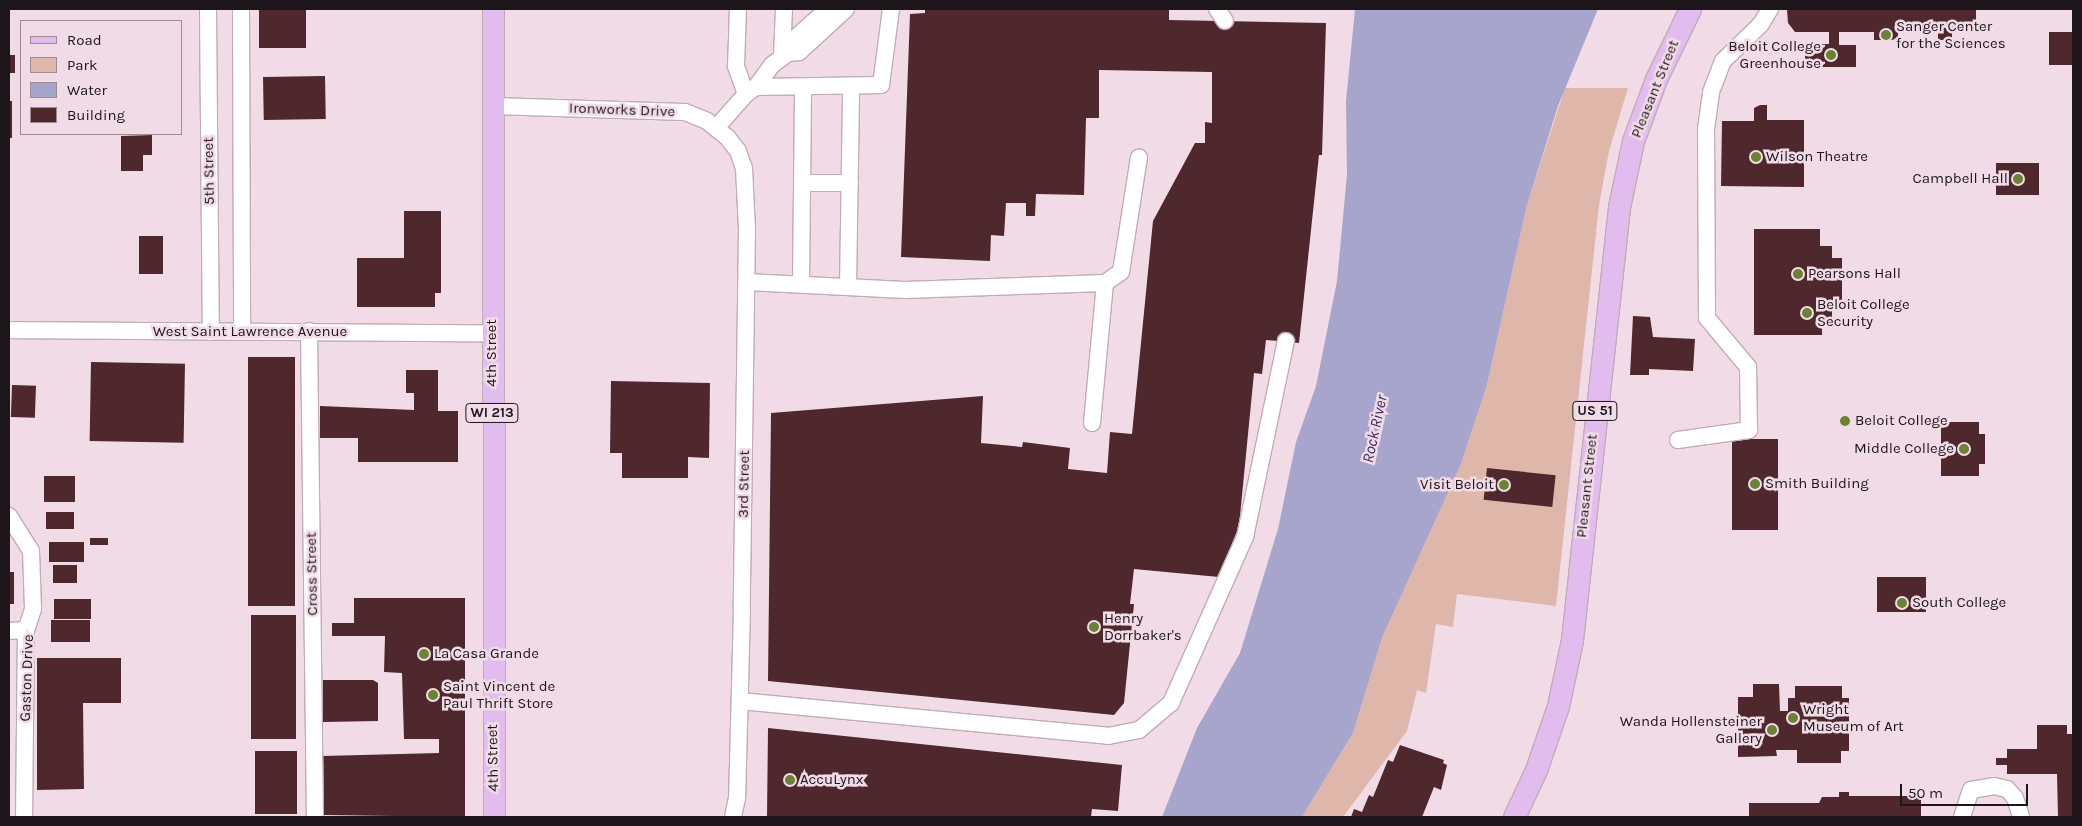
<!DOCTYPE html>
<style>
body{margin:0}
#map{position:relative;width:2082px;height:826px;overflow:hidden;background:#f1dbe7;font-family:Karla,sans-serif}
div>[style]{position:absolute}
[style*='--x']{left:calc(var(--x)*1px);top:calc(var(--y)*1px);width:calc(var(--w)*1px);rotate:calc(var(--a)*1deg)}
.green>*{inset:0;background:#deb7aa}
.water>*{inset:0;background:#a8a5cd}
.building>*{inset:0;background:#4e282c;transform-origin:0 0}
.roads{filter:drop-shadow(1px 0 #c0acb7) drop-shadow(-1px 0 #c0acb7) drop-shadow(0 1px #c0acb7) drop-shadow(0 -1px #c0acb7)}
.minor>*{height:16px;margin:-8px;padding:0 8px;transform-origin:8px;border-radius:8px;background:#fff}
.major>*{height:21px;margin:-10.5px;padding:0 10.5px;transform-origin:10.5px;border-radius:10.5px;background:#e2bcef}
.dots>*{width:14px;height:14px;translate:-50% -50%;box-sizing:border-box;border:2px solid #f1dbe7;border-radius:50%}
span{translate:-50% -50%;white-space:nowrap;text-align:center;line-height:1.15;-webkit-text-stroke:5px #f1dbe7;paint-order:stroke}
.shield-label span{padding:1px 4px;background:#f1dbe7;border:1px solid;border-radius:4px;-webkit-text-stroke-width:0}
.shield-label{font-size:14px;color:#1c1519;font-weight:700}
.poi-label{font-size:15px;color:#1c1519}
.left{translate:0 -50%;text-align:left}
.right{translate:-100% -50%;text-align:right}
.street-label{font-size:15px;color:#1c1519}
.water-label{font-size:16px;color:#362d60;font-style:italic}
.frame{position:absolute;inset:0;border:10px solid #1c1519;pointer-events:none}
.legend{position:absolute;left:20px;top:20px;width:162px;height:115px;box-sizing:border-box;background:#f1dbe7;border:1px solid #9c8c95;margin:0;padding:6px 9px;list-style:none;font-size:15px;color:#1c1519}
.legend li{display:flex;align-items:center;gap:10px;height:25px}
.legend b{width:25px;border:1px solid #9c8c95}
.scale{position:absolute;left:1900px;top:784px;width:128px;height:22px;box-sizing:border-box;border:2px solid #1c1519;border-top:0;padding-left:6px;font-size:15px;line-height:18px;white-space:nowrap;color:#1c1519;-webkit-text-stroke:4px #f1dbe7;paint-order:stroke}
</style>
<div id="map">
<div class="green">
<div style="clip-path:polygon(1565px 88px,1628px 88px,1609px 151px,1599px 205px,1556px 606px,1457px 594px,1453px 627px,1436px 624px,1426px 693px,1417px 690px,1407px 731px,1343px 817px,1302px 817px,1353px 733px,1382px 638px,1461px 464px,1487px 385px,1527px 205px)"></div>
</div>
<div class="water">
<div style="clip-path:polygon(1355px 9px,1598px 9px,1558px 106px,1527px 205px,1487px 385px,1461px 464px,1382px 638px,1353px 733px,1302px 817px,1162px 817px,1197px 728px,1240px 653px,1278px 529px,1296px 442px,1316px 386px,1337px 281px,1347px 175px,1346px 101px)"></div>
</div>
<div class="building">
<div style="left:259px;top:9px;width:47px;height:39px"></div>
<div style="clip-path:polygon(925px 9px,1169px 9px,1169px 20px,1326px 23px,1322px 155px,1319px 155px,1299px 343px,1266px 340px,1262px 374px,1254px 373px,1239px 526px,1219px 577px,1134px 569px,1130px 604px,1134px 604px,1124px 703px,1114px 715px,768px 681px,771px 413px,983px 396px,981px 443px,1022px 447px,1023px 442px,1070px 448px,1068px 469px,1107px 473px,1110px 432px,1132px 434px,1153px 221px,1195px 143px,1205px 143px,1205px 122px,1212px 123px,1212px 72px,1099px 70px,1099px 118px,1086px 118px,1084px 195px,1036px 194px,1035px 216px,1026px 216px,1026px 203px,1006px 203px,1004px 236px,991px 235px,990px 261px,901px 257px,910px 14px,925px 13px)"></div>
<div style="clip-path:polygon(1787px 9px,1976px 9px,1976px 29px,1952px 29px,1952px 40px,1938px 40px,1938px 31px,1898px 31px,1898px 39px,1890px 40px,1874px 40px,1874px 32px,1839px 32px,1839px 45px,1856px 45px,1856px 67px,1805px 67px,1805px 44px,1829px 44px,1829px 32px,1795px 32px,1788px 23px)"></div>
<div style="left:2049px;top:32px;width:24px;height:33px"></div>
<div style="left:9px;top:55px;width:6px;height:18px"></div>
<div style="left:325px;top:76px;width:43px;height:62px;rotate:89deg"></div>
<div style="left:9px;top:101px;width:3px;height:37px"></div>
<div style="clip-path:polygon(1760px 105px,1767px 105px,1767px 120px,1804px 120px,1804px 187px,1721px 186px,1722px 121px,1754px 121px,1754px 108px)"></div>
<div style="clip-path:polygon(152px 135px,152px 155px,143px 155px,143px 171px,121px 171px,121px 136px)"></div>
<div style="left:1996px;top:163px;width:43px;height:32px"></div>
<div style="clip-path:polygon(404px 211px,441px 211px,441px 293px,435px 293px,435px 307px,357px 307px,357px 258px,404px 258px)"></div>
<div style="clip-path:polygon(1754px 229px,1820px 229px,1820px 246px,1832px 246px,1832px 258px,1842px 258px,1842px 305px,1832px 305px,1832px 319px,1822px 319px,1822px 335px,1754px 335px)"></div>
<div style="left:163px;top:236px;width:38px;height:24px;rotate:90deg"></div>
<div style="clip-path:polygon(1633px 316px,1650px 317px,1653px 337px,1695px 339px,1693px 371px,1649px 369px,1649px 375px,1630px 375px)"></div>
<div style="left:248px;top:357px;width:47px;height:249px"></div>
<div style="left:91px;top:362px;width:94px;height:79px;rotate:1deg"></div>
<div style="clip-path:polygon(406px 370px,438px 370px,438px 411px,458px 411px,458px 462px,358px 462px,358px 438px,320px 438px,320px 406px,414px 410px,414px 393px,406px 393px)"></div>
<div style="clip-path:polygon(611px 381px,710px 383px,709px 458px,688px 457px,688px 478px,622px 478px,622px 453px,610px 453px)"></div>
<div style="left:12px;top:385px;width:24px;height:32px;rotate:2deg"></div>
<div style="clip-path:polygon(1941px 422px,1979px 422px,1979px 434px,1985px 434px,1985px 464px,1979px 464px,1979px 476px,1941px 476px)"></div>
<div style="left:1732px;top:439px;width:46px;height:91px"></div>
<div style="left:1487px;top:468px;width:69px;height:32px;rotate:6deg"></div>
<div style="left:44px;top:476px;width:31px;height:26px"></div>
<div style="left:46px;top:512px;width:28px;height:17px"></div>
<div style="left:90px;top:538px;width:18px;height:7px"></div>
<div style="left:49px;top:542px;width:35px;height:20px"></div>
<div style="left:53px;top:565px;width:24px;height:18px"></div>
<div style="left:9px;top:572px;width:5px;height:32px"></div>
<div style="left:1877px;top:577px;width:49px;height:35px"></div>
<div style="clip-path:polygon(354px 598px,465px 598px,465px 817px,323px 815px,323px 756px,439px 753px,439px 739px,404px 739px,402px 673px,384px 672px,385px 636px,332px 636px,332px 623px,354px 623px)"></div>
<div style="left:54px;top:599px;width:37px;height:20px"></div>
<div style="left:296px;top:615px;width:124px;height:45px;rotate:90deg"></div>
<div style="left:51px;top:620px;width:39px;height:22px"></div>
<div style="clip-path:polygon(37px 658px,121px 658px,121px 703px,83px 703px,84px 789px,37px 790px)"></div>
<div style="clip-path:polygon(323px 680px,373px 680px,378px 683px,378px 721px,323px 722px)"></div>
<div style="clip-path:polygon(1753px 684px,1779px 684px,1780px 711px,1788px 711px,1788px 698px,1795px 698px,1795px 686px,1842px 686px,1842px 698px,1849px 698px,1849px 751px,1841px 751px,1841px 763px,1797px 763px,1797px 750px,1776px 750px,1777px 756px,1738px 757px,1738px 697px,1753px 697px)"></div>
<div style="clip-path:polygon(2037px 725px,2067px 725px,2067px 734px,2073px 734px,2073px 817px,2058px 817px,2057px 774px,2007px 774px,2007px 765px,1996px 765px,1996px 758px,2007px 758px,2007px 749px,2037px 749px)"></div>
<div style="clip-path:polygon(768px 728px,1122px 765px,1118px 811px,1092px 809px,1091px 817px,767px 817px)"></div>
<div style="clip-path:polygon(1400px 745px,1444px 760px,1443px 763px,1447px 765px,1441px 790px,1434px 787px,1422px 817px,1351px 817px,1354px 809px,1362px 812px,1369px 795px,1373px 797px,1388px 760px,1393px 762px)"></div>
<div style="left:255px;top:751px;width:42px;height:63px"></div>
<div style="clip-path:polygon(1839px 792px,1849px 792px,1849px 796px,1921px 796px,1921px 817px,1749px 817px,1749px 803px,1819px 803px,1822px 797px,1839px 797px)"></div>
</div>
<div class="roads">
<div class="minor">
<div style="--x:208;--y:9;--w:323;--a:89.5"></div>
<div style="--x:241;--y:9;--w:322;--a:89.8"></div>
<div style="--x:1217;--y:9;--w:14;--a:56"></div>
<div style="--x:788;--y:53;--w:14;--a:-69"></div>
<div style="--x:793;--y:40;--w:47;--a:-41.5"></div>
<div style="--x:782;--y:56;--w:47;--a:-87.6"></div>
<div style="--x:756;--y:87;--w:125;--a:-0.9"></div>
<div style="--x:881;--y:85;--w:77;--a:-82.5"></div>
<div style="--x:746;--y:94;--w:12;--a:-35"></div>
<div style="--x:756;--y:87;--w:27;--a:-54"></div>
<div style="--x:772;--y:65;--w:20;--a:-37"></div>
<div style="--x:788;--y:53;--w:11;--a:-5"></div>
<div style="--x:799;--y:52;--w:64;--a:-42.5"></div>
<div style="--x:493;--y:106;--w:192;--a:1.8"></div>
<div style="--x:685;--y:112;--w:24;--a:22"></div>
<div style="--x:707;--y:121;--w:26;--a:39"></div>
<div style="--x:727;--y:137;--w:18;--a:52"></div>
<div style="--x:738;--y:151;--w:18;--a:71"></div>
<div style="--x:744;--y:168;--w:61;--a:87.2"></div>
<div style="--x:747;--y:229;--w:381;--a:90.8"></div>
<div style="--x:742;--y:610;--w:188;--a:91.5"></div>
<div style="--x:737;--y:798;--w:19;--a:102"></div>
<div style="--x:716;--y:128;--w:45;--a:-48.6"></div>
<div style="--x:746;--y:94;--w:30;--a:-110"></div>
<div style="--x:736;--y:66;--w:57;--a:-88"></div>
<div style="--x:802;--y:183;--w:48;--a:0"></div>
<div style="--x:747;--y:282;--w:158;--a:2.9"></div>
<div style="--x:905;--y:290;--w:200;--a:-2"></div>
<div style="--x:1105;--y:283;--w:19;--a:-35"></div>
<div style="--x:1121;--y:272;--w:116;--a:-81.1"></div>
<div style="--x:801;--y:284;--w:196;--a:-89.4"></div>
<div style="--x:848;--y:287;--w:199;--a:-89.1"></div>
<div style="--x:9;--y:330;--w:483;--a:0.4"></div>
<div style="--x:309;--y:331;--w:486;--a:89.3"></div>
<div style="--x:1092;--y:423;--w:141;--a:-84.7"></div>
<div style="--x:1678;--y:440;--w:72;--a:-8"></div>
<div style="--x:1749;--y:430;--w:63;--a:-90.9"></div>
<div style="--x:1748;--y:367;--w:64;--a:-129.9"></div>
<div style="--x:1707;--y:318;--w:189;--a:-90.3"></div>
<div style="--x:1706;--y:129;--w:37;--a:-82"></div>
<div style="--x:1711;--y:92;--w:33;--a:-69"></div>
<div style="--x:1723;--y:61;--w:53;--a:-44.2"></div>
<div style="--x:1761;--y:24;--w:17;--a:-59"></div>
<div style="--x:9;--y:516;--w:41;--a:57.8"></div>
<div style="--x:31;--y:551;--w:58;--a:88"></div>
<div style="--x:33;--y:609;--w:22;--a:108"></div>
<div style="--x:26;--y:630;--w:187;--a:90.6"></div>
<div style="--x:9;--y:631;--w:17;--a:-3"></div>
<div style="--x:740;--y:701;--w:370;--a:5.4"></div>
<div style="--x:1108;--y:736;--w:32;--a:-11"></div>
<div style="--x:1139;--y:730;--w:42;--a:-40.2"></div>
<div style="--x:1171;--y:703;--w:182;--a:-66"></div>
<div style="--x:1245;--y:537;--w:200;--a:-78.2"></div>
<div style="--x:1962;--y:817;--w:28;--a:-72"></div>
<div style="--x:1971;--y:790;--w:23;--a:-10"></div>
<div style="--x:1994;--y:786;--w:13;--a:13"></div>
<div style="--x:2007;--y:789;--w:12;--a:48"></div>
<div style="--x:2015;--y:798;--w:20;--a:72"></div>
</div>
<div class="major">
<div style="--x:493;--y:9;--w:808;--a:89.93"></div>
<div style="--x:1514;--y:817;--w:52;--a:-64.9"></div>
<div style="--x:1536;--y:770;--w:68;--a:-71"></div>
<div style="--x:1558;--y:706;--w:67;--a:-78"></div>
<div style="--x:1572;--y:640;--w:436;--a:-83.8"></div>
<div style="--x:1619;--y:207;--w:67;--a:-78"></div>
<div style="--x:1633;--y:141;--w:66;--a:-69.6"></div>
<div style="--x:1656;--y:79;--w:78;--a:-64.1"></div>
</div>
</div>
<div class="dots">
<div style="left:1886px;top:35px;background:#6b8234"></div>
<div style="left:1831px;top:55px;background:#6b8234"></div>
<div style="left:1756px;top:157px;background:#6b8234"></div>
<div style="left:2018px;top:179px;background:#6b8234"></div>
<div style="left:1798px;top:274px;background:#6b8234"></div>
<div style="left:1807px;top:313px;background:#6b8234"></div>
<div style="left:1845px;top:421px;background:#6b8234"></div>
<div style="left:1964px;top:449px;background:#6b8234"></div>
<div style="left:1755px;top:484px;background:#6b8234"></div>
<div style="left:1504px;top:485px;background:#6b8234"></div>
<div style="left:1902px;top:603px;background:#6b8234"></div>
<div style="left:1094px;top:627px;background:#6b8234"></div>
<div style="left:424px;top:654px;background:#6b8234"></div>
<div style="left:433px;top:695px;background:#6b8234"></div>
<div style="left:1793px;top:718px;background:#6b8234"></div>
<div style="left:1772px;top:730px;background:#6b8234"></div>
<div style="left:790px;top:780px;background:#6b8234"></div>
</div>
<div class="shield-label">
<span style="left:1595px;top:411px">US 51</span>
<span style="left:492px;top:413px">WI 213</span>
</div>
<div class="poi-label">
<span class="left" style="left:1896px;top:35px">Sanger Center<br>for the Sciences</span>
<span class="right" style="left:1821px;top:55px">Beloit College<br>Greenhouse</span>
<span class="left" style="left:1766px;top:157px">Wilson Theatre</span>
<span class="right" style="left:2008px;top:179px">Campbell Hall</span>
<span class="left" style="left:1808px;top:274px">Pearsons Hall</span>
<span class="left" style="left:1817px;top:313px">Beloit College<br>Security</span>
<span class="left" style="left:1855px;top:421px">Beloit College</span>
<span class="right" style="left:1954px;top:449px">Middle College</span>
<span class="left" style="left:1765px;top:484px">Smith Building</span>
<span class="right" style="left:1494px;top:485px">Visit Beloit</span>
<span class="left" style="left:1912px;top:603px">South College</span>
<span class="left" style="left:1104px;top:627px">Henry<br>Dorrbaker's</span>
<span class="left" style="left:434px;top:654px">La Casa Grande</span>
<span class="left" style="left:443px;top:695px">Saint Vincent de<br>Paul Thrift Store</span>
<span class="left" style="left:1803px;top:718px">Wright<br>Museum of Art</span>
<span class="right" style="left:1762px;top:730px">Wanda Hollensteiner<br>Gallery</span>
<span class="left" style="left:800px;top:780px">AccuLynx</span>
</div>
<div class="street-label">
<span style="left:1655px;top:89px;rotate:-68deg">Pleasant Street</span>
<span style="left:622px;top:110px;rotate:2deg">Ironworks Drive</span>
<span style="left:209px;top:171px;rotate:-91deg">5th Street</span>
<span style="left:250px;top:332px">West Saint Lawrence Avenue</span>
<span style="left:492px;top:353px;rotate:-90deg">4th Street</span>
<span style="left:744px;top:484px;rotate:-89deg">3rd Street</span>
<span style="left:1587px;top:486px;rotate:-84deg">Pleasant Street</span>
<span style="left:312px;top:574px;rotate:-91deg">Cross Street</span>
<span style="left:27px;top:678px;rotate:-88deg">Gaston Drive</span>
<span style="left:493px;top:758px;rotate:-91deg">4th Street</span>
</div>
<div class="water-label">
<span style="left:1375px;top:429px;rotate:-78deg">Rock River</span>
</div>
<div class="frame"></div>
<ul class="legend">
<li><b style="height:6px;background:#e2bcef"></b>Road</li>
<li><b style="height:14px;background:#deb7aa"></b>Park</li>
<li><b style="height:14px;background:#a8a5cd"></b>Water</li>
<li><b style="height:14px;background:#4e282c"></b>Building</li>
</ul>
<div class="scale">50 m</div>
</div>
